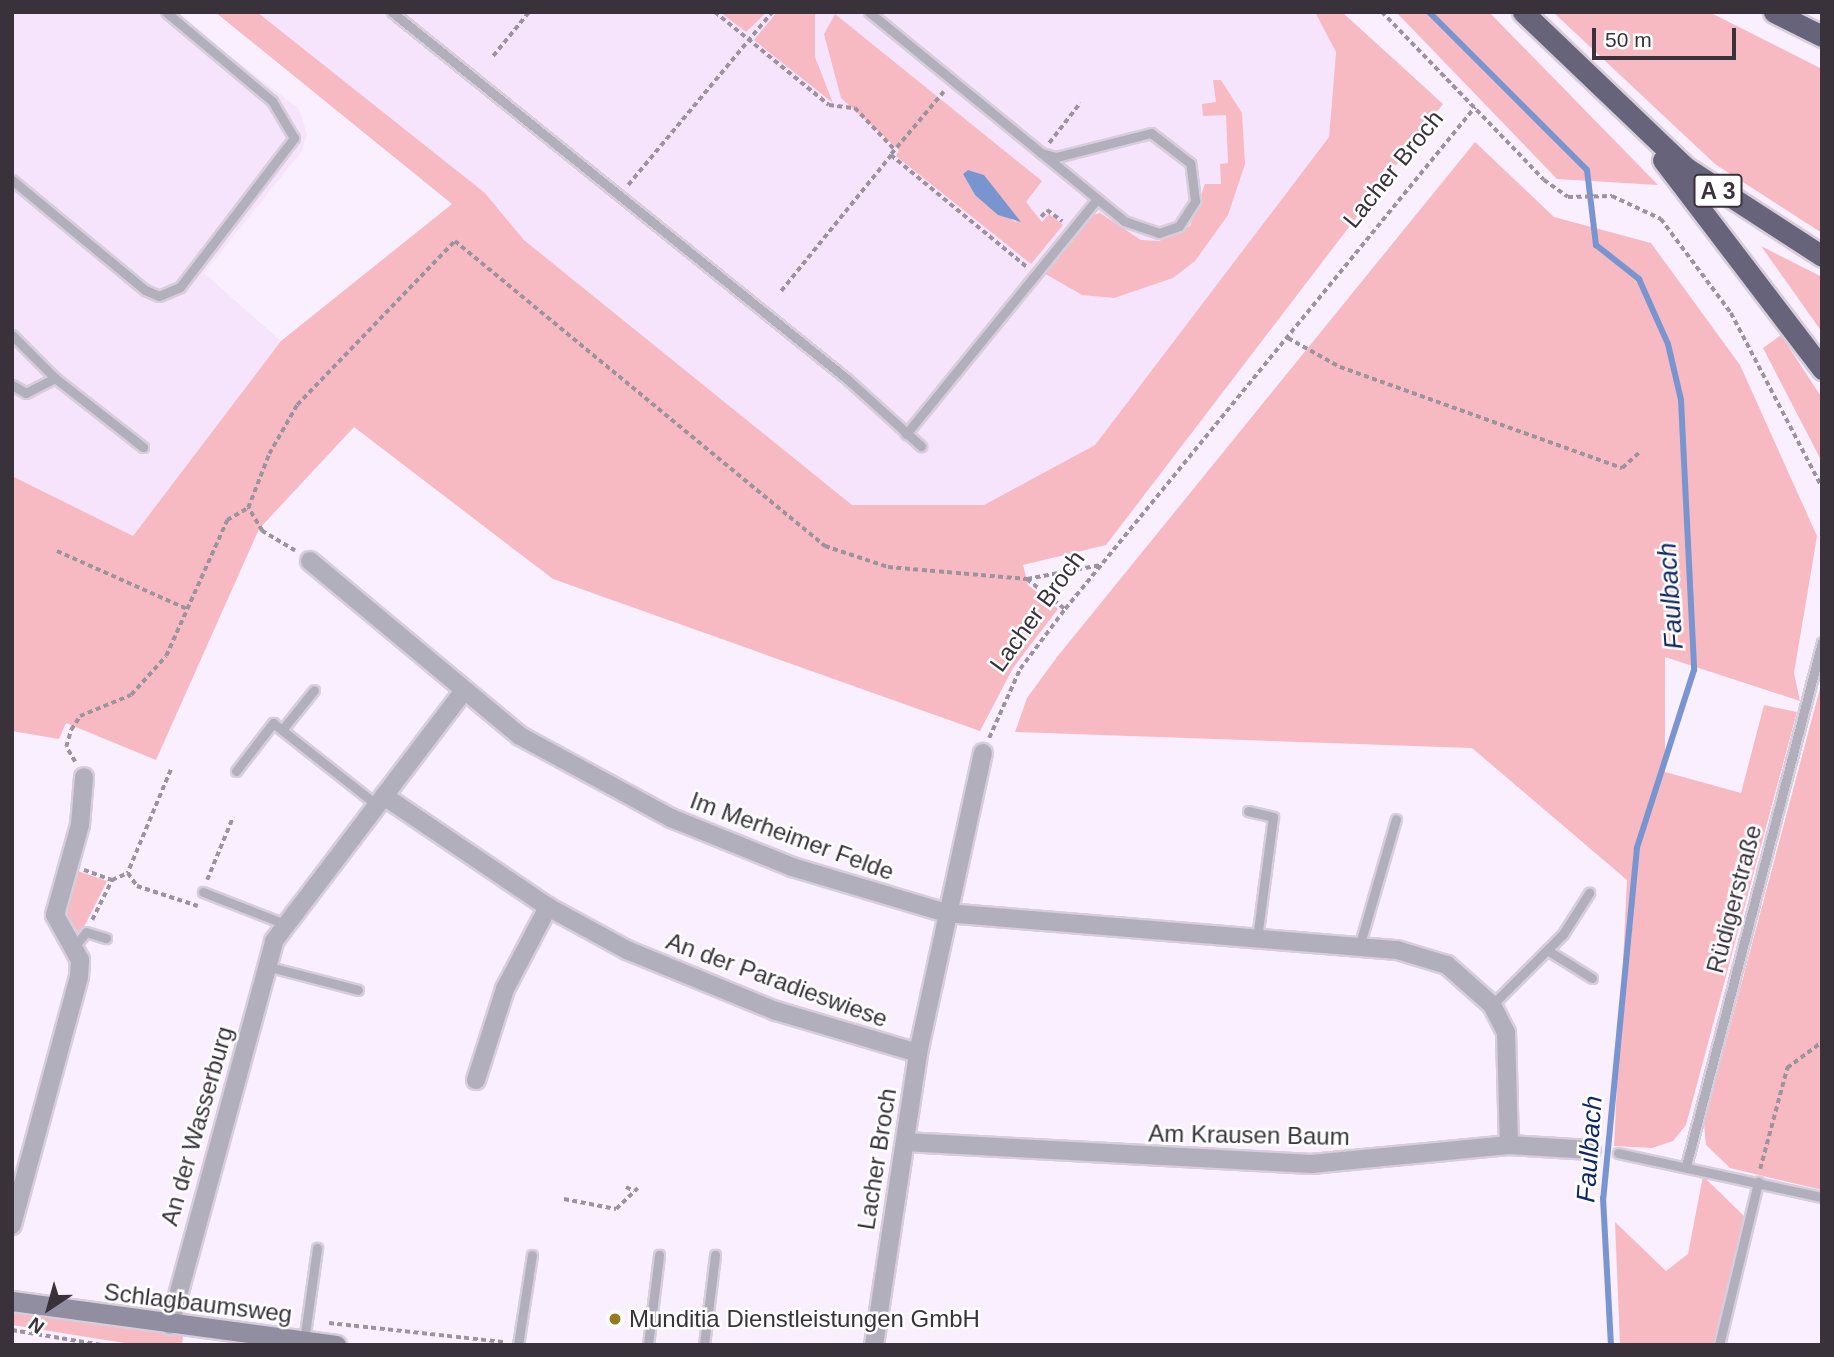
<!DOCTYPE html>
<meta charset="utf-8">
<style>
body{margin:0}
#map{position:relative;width:1834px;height:1357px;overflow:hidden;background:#faeffe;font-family:Helvetica,sans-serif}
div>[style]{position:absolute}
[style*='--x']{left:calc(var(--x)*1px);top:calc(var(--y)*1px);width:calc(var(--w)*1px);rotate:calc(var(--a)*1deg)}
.built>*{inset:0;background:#f6e4fd}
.green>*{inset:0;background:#f8bac2}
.water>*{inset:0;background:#7995d0}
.stream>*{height:6px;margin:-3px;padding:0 3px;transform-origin:3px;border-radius:3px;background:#7995d0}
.path>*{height:3.5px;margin-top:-1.75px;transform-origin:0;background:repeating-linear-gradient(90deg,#9c939f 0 5px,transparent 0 8.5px)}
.roads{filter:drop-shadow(2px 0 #d7cddb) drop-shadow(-2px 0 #d7cddb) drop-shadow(0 2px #d7cddb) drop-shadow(0 -2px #d7cddb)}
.service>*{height:9px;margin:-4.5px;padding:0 4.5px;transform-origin:4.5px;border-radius:4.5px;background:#b1afbc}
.minor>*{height:18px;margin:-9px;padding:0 9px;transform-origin:9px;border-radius:9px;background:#b1afbc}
.secondary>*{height:19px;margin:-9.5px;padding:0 9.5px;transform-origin:9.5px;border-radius:9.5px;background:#908ea0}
.motorway>*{height:21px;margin:-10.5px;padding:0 10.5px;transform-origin:10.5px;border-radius:10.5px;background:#66637b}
.dots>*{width:19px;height:19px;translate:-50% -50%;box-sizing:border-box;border:4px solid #fff;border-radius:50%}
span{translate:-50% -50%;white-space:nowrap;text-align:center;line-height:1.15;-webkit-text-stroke:5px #fff;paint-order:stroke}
.shield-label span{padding:2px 5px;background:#fff;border:2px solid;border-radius:5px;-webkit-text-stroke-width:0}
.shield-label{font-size:23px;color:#39323b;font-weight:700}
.street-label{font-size:24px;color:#39323b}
.poi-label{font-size:24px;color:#39323b}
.left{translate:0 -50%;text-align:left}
.water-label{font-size:26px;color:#0d266a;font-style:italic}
.frame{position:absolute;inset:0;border:14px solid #39323b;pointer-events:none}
.north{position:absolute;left:14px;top:1273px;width:70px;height:70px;-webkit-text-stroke:5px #fff;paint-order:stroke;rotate:216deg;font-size:19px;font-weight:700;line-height:28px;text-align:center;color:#39323b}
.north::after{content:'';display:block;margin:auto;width:24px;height:32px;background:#39323b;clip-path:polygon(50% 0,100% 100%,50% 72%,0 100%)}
.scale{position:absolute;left:1592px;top:28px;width:144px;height:32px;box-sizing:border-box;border:4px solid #39323b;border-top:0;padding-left:9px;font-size:21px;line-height:24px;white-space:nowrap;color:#39323b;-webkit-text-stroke:5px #fff;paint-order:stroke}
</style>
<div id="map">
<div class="built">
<div style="clip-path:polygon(12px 12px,173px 12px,299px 109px,307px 134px,302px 151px,204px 273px,281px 341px,133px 536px,12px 476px)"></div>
<div style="clip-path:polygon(257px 12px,1315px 12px,1336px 52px,1329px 137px,1095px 445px,984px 505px,852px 505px,524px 240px,485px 193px)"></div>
</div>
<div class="green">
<div style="clip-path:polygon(215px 12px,257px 12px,485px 193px,524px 240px,852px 505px,984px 505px,1095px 445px,1329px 137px,1336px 52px,1315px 12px,1342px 12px,1443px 104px,1106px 545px,1023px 565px,1028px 585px,1058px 609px,1013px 668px,980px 731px,553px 579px,354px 427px,259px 529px,156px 760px,66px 723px,59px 739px,12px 731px,12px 476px,133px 536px,281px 341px,452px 204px)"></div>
<div style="clip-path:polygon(720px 12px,767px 12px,746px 32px)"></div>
<div style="clip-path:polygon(777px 12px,815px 12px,815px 57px,833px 103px,754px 40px)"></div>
<div style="clip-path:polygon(1396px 12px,1489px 12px,1658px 185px,1557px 179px)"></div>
<div style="clip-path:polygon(1553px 12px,1709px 12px,1822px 69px,1822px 233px,1715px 164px)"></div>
<div style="clip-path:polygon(evenodd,835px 14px,1042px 181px,1026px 202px,1042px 222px,1049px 214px,1063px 225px,1031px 264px,896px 156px,899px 150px,841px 98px,824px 34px,835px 14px,968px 170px,984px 175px,1017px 223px,975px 195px,963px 174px,968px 170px)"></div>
<div style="clip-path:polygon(1213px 80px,1221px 80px,1242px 113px,1245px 164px,1228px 215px,1195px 261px,1173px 278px,1114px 298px,1082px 295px,1044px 273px,1090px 216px,1100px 213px,1141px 240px,1159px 241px,1190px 226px,1205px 184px,1221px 184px,1220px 164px,1228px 163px,1226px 115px,1203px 116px,1202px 104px,1216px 102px)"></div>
<div style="clip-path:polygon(1475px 142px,1554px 217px,1651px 243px,1740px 365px,1817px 536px,1794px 673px,1800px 701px,1665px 657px,1665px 772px,1741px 793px,1764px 705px,1797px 712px,1686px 1125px,1673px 1141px,1652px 1148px,1614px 1146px,1627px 880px,1472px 748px,1015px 732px,1027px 698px,1057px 657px)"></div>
<div style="clip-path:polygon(1761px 246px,1822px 277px,1822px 332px)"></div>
<div style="clip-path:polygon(1781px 335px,1822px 398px,1822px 462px,1763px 348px)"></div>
<div style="clip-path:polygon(1822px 681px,1822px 1190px,1730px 1168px,1706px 1145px,1704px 1124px)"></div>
<div style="clip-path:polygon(75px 870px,107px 881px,80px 935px,64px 911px)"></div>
<div style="clip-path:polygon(1703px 1176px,1744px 1216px,1714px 1345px,1620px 1345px,1615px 1222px,1666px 1271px,1688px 1254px)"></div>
<div style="clip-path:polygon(12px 1310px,183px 1336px,182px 1345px,137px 1345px,12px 1325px)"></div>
</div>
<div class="water">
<div style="clip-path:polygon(968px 170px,984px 175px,1021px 222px,998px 215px,975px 195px,963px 174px)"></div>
</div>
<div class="stream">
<div style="--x:1429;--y:12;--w:223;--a:45"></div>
<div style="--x:1587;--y:170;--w:76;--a:83.2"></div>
<div style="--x:1596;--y:245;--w:55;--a:38.3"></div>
<div style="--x:1639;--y:279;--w:71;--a:66"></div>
<div style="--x:1668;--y:344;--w:57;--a:76.9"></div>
<div style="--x:1681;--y:400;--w:270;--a:87.2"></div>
<div style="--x:1694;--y:670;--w:187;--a:107.8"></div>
<div style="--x:1637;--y:848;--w:352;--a:95.5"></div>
<div style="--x:1603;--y:1198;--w:147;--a:86.9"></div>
</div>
<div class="path">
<div style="--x:715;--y:12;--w:147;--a:39.2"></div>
<div style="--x:829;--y:105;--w:26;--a:7"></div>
<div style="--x:855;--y:108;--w:58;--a:46.4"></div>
<div style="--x:1382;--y:12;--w:233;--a:46"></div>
<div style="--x:1544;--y:180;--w:29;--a:35"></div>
<div style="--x:1568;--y:197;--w:44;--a:-1.3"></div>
<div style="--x:1612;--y:196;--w:54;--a:25.1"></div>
<div style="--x:1661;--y:219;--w:117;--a:53.3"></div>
<div style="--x:1731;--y:313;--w:196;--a:62.4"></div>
<div style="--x:493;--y:56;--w:57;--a:-50.7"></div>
<div style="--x:944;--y:92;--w:82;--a:130.1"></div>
<div style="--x:891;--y:155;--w:176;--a:39.5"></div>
<div style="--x:1049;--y:143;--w:51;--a:-52.2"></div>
<div style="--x:628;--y:185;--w:225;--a:-50.2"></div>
<div style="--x:1041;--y:217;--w:9;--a:-49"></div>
<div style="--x:1047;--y:210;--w:19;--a:36"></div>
<div style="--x:781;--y:291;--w:175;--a:-51"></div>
<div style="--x:1288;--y:338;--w:60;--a:29.1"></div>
<div style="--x:1340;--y:367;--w:300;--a:19.7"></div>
<div style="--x:1622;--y:468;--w:24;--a:-42"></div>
<div style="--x:57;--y:551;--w:142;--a:24"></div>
<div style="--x:295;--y:551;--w:39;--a:-149"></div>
<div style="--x:262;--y:531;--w:27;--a:-121"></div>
<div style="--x:248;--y:508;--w:58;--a:-68.7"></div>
<div style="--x:269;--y:454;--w:56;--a:-60.3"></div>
<div style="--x:297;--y:405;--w:228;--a:-46.1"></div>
<div style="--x:455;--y:241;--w:480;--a:39.5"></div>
<div style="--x:825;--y:546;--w:66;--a:18.4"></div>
<div style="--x:888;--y:567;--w:140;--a:4.9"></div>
<div style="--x:1027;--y:579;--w:48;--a:38.3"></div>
<div style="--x:1027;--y:579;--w:75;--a:-10.7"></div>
<div style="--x:989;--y:738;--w:76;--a:-65.8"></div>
<div style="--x:1020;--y:669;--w:75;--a:-53.1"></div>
<div style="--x:1065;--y:609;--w:648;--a:-50.76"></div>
<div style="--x:75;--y:762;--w:17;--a:-121"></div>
<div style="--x:66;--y:747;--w:18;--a:-74"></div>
<div style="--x:71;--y:730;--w:17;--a:-57"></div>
<div style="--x:80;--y:716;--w:55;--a:-22.4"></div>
<div style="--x:131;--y:695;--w:52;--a:-48.1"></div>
<div style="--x:166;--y:656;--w:149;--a:-65.8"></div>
<div style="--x:227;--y:520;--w:24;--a:-30"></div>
<div style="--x:171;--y:770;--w:112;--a:112.7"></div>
<div style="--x:128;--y:873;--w:16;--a:55"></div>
<div style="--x:137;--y:886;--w:64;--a:18.2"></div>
<div style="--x:84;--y:870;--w:30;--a:20"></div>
<div style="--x:112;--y:880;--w:17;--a:-24"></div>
<div style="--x:207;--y:880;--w:68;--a:-67.6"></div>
<div style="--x:92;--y:920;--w:45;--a:-63.4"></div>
<div style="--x:1760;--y:1169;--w:105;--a:-75"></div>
<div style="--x:1787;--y:1068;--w:44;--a:-36.6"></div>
<div style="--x:626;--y:1187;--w:9;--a:27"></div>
<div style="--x:564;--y:1199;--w:53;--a:10.9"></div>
<div style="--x:616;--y:1209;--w:30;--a:-44"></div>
<div style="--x:329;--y:1323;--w:177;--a:6.2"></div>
<div style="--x:12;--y:1330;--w:91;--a:9.5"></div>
</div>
<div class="roads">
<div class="service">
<div style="--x:392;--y:12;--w:585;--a:38.89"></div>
<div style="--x:847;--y:379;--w:100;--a:42.2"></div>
<div style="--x:869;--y:12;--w:330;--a:39.3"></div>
<div style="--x:1124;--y:221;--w:37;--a:19"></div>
<div style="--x:1159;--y:233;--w:21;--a:-19"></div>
<div style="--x:1179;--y:226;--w:30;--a:-57"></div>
<div style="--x:1195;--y:201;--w:38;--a:-97"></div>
<div style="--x:1190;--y:163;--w:49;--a:-142.4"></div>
<div style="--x:1151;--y:133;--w:98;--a:165.8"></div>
<div style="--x:1056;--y:157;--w:16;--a:-165"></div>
<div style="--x:12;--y:180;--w:173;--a:39.6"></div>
<div style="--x:145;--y:290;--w:15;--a:23"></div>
<div style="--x:159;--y:296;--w:23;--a:-23"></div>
<div style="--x:180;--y:287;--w:188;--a:-52.6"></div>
<div style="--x:294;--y:138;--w:43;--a:-120.7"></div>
<div style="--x:272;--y:101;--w:138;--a:-140"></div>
<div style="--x:12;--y:335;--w:61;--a:45"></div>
<div style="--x:55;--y:378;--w:33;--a:153"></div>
<div style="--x:26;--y:393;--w:16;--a:-150"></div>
<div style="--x:55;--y:378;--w:112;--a:38.1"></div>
<div style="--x:906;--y:434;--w:303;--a:-50.9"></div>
<div style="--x:282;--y:730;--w:51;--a:-51.3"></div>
<div style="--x:236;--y:771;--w:61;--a:-52.4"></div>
<div style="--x:273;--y:723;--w:132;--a:38.3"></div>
<div style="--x:1248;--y:811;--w:26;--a:13"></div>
<div style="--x:1273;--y:817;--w:123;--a:97.5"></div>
<div style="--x:203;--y:892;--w:88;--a:21.3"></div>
<div style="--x:74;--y:947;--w:19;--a:-51"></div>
<div style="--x:86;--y:932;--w:21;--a:17"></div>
<div style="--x:1359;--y:947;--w:133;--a:-73.9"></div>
<div style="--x:1547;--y:950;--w:53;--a:31.9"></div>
<div style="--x:266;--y:966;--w:95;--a:14.6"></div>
<div style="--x:1492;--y:1005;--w:100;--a:-45"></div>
<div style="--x:1563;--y:934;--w:49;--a:-57.6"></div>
<div style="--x:1618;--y:1153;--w:209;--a:12.2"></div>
<div style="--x:1686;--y:1166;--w:541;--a:-75.45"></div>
<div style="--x:304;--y:1341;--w:94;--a:-82"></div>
<div style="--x:518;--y:1345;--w:91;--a:-81.2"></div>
<div style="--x:648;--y:1345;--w:91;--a:-83"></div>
<div style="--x:704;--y:1345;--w:91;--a:-83"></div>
<div style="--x:1719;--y:1345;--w:168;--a:-76.5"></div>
</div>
<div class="minor">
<div style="--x:310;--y:561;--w:273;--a:39.8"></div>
<div style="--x:520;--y:736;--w:172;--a:28.5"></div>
<div style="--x:671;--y:818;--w:131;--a:22"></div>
<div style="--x:792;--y:867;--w:161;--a:16.6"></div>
<div style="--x:946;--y:913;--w:453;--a:4.7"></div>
<div style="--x:1397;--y:950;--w:52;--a:16.7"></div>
<div style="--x:1447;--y:965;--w:60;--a:41.6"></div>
<div style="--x:1492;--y:1005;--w:30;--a:63"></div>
<div style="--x:1506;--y:1032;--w:113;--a:88.5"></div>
<div style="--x:384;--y:796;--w:198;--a:34.1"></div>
<div style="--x:548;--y:907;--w:90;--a:28.6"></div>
<div style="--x:627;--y:950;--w:161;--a:22.3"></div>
<div style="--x:776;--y:1011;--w:148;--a:16.5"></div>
<div style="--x:476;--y:1080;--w:96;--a:-72.3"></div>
<div style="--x:505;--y:989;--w:93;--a:-62.3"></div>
<div style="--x:905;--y:1142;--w:407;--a:3.1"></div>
<div style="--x:1311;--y:1164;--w:199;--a:-5.5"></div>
<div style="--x:1509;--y:1145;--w:82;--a:3.5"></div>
<div style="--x:12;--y:1225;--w:258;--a:-74.9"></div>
<div style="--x:79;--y:976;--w:16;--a:-86"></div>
<div style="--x:80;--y:960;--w:51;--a:-119.1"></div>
<div style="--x:55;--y:915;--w:93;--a:-74.5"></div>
<div style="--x:80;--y:825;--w:48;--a:-85.2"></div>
<div style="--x:170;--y:1325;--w:398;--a:-74.8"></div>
<div style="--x:274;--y:941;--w:311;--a:-52.8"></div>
<div style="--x:874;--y:1345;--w:295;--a:-81.4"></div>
<div style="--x:918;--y:1053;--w:307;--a:-77.8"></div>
</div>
<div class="secondary">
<div style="--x:12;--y:1301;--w:327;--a:7.7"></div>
</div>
<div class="motorway">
<div style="--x:1523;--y:12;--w:224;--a:43.7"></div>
<div style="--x:1685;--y:167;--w:163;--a:33"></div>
<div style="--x:1774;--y:12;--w:54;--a:26.6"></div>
<div style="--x:1663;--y:160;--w:263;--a:52.7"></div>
</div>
</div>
<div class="dots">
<div style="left:615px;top:1319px;background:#977921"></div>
</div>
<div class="shield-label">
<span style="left:1718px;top:191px">A 3</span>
</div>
<div class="street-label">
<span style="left:1393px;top:169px;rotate:-51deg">Lacher Broch</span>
<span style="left:1037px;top:611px;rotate:-54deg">Lacher Broch</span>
<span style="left:792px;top:836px;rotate:20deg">Im Merheimer Felde</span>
<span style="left:1734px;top:899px;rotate:-75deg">Rüdigerstraße</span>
<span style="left:777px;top:980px;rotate:20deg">An der Paradieswiese</span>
<span style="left:197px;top:1126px;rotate:-74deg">An der Wasserburg</span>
<span style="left:1249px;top:1135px;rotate:1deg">Am Krausen Baum</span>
<span style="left:877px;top:1159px;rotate:-81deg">Lacher Broch</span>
<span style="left:198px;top:1303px;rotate:7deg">Schlagbaumsweg</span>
</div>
<div class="poi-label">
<span class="left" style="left:629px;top:1319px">Munditia Dienstleistungen GmbH</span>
</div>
<div class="water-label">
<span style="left:1671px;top:596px;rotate:-94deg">Faulbach</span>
<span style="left:1590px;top:1149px;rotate:-86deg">Faulbach</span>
</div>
<div class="frame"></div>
<div class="north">N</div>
<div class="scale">50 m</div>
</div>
